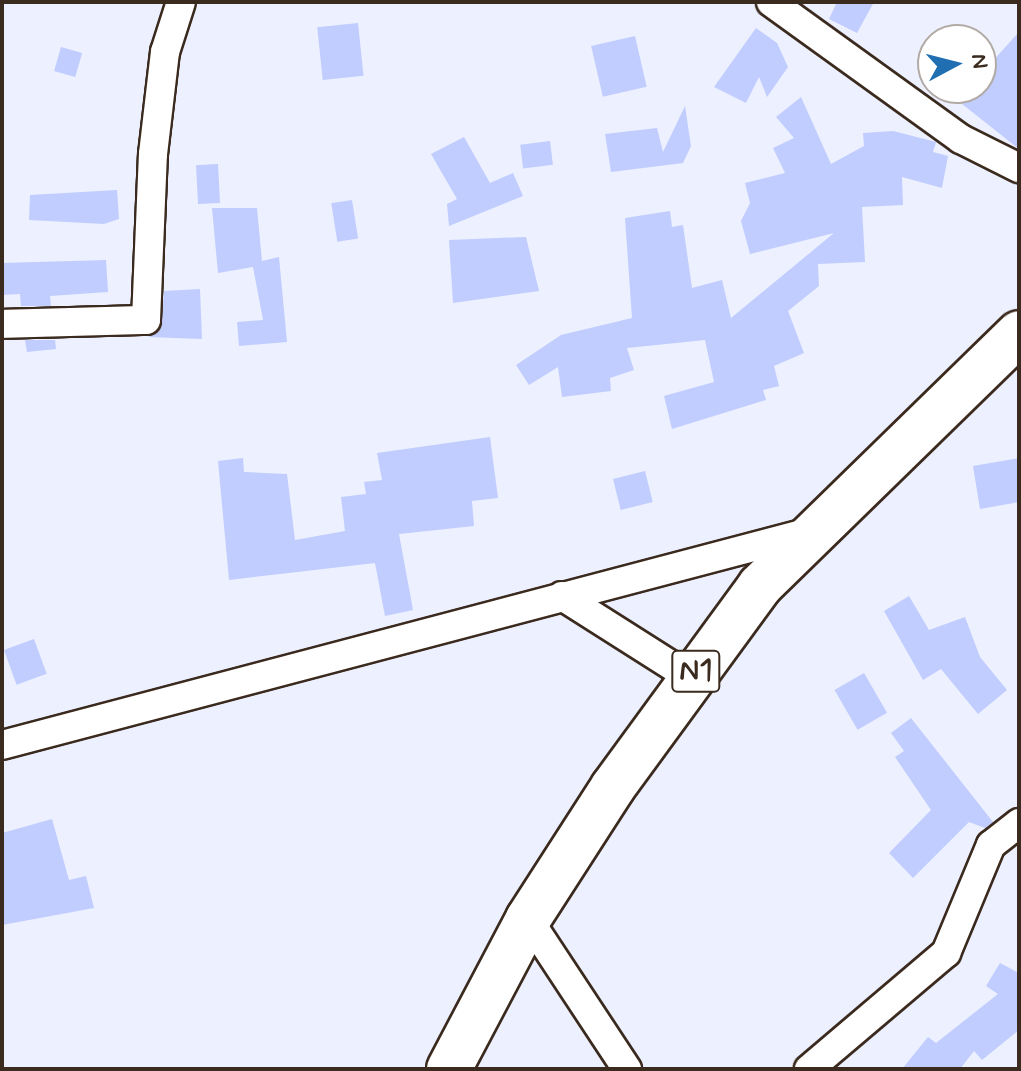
<!DOCTYPE html>
<style>
body{margin:0}
#map{position:relative;width:1021px;height:1071px;overflow:hidden;background:#ecf0ff;font-family:Mynerve,sans-serif}
div>[style]{position:absolute}
[style*='--x']{left:calc(var(--x)*1px);top:calc(var(--y)*1px);width:calc(var(--w)*1px);rotate:calc(var(--a)*1deg)}
.building>*{inset:0;background:#c1cdfe;transform-origin:0 0}
.roads{filter:drop-shadow(2px 0 #3b2a1e) drop-shadow(-2px 0 #3b2a1e) drop-shadow(0 2px #3b2a1e) drop-shadow(0 -2px #3b2a1e)}
.minor>*{height:28px;margin:-14px;padding:0 14px;transform-origin:14px;border-radius:14px;background:#fff}
.trunk>*{height:44px;margin:-22px;padding:0 22px;transform-origin:22px;border-radius:22px;background:#fff}
span{translate:-50% -50%;white-space:nowrap;text-align:center;line-height:1.15;-webkit-text-stroke:6px #fff;paint-order:stroke}
.shield-label span{padding:2px 6px;background:#fff;border:2px solid;border-radius:6px;-webkit-text-stroke-width:0}
.shield-label{font-size:30px;color:#3b2a1e;font-weight:700}
.frame{position:absolute;inset:0;border:4px solid #3b2a1e;pointer-events:none}
.north{position:absolute;left:917px;top:24px;width:80px;height:80px;box-sizing:border-box;background:#fff;border:2px solid #b1aaa5;border-radius:50%;rotate:83deg;font-size:22px;font-weight:700;line-height:32px;text-align:center;color:#3b2a1e}
.north::after{content:'';display:block;margin:auto;width:28px;height:36px;background:#1f6fb2;clip-path:polygon(50% 0,100% 100%,50% 72%,0 100%)}
</style>
<div id="map">
<div class="building">
<div style="clip-path:polygon(837px 2px,874px 2px,857px 33px,829px 19px)"></div>
<div style="left:358px;top:23px;width:53px;height:41px;rotate:84deg"></div>
<div style="clip-path:polygon(756px 28px,777px 43px,788px 67px,767px 97px,759px 77px,746px 103px,714px 87px)"></div>
<div style="clip-path:polygon(1019px 32px,1019px 149px,957px 100px,968px 88px,981px 88px,981px 74px)"></div>
<div style="left:635px;top:36px;width:52px;height:45px;rotate:77deg"></div>
<div style="left:61px;top:47px;width:22px;height:25px;rotate:16deg"></div>
<div style="clip-path:polygon(801px 97px,831px 164px,864px 146px,863px 133px,893px 131px,936px 142px,933px 152px,948px 156px,942px 188px,902px 177px,903px 205px,862px 207px,865px 262px,818px 264px,819px 286px,788px 311px,804px 353px,774px 366px,779px 386px,763px 390px,766px 400px,672px 429px,664px 396px,714px 382px,705px 340px,627px 348px,634px 370px,610px 378px,611px 391px,562px 397px,558px 367px,529px 385px,516px 365px,561px 335px,632px 318px,625px 218px,670px 211px,672px 227px,683px 225px,692px 288px,722px 280px,731px 318px,834px 233px,750px 254px,741px 221px,750px 203px,745px 183px,785px 173px,773px 148px,794px 138px,776px 117px)"></div>
<div style="clip-path:polygon(685px 106px,691px 146px,683px 163px,611px 172px,605px 134px,657px 128px,663px 152px)"></div>
<div style="clip-path:polygon(464px 137px,490px 183px,513px 173px,523px 196px,449px 226px,447px 204px,457px 199px,431px 154px)"></div>
<div style="left:550px;top:141px;width:24px;height:30px;rotate:83deg"></div>
<div style="left:218px;top:164px;width:39px;height:22px;rotate:87deg"></div>
<div style="clip-path:polygon(117px 190px,119px 219px,104px 224px,29px 220px,30px 195px)"></div>
<div style="left:352px;top:200px;width:39px;height:21px;rotate:81deg"></div>
<div style="clip-path:polygon(212px 208px,257px 208px,262px 261px,279px 257px,287px 342px,239px 346px,237px 322px,263px 320px,253px 267px,218px 273px)"></div>
<div style="clip-path:polygon(526px 237px,539px 291px,453px 303px,449px 240px)"></div>
<div style="clip-path:polygon(106px 260px,108px 292px,50px 296px,51px 306px,21px 306px,20px 294px,2px 295px,2px 263px)"></div>
<div style="clip-path:polygon(200px 289px,202px 339px,148px 337px,161px 328px,164px 291px)"></div>
<div style="clip-path:polygon(25px 340px,55px 340px,56px 349px,27px 352px)"></div>
<div style="clip-path:polygon(490px 437px,498px 498px,472px 501px,474px 526px,399px 534px,413px 610px,385px 616px,375px 563px,229px 580px,218px 461px,243px 458px,244px 472px,287px 474px,295px 540px,345px 531px,341px 497px,366px 494px,364px 482px,382px 480px,377px 453px)"></div>
<div style="clip-path:polygon(1019px 458px,1019px 502px,980px 509px,973px 466px)"></div>
<div style="left:645px;top:471px;width:32px;height:33px;rotate:76deg"></div>
<div style="clip-path:polygon(909px 596px,929px 630px,965px 617px,980px 657px,1007px 690px,978px 714px,941px 669px,923px 680px,884px 611px)"></div>
<div style="left:34px;top:639px;width:37px;height:32px;rotate:70deg"></div>
<div style="left:864px;top:673px;width:46px;height:34px;rotate:60deg"></div>
<div style="clip-path:polygon(911px 718px,993px 822px,985px 828px,969px 822px,913px 878px,889px 853px,931px 810px,895px 757px,904px 751px,891px 733px)"></div>
<div style="clip-path:polygon(52px 819px,69px 880px,86px 876px,94px 908px,2px 925px,2px 833px)"></div>
<div style="clip-path:polygon(1000px 963px,1019px 973px,1019px 1030px,982px 1060px,974px 1051px,960px 1069px,902px 1069px,928px 1037px,936px 1043px,998px 994px,986px 986px)"></div>
</div>
<div class="roads">
<div class="minor">
<div style="--x:771;--y:2;--w:234;--a:35.8"></div>
<div style="--x:961;--y:139;--w:65;--a:26.6"></div>
<div style="--x:2;--y:324;--w:144;--a:-1.6"></div>
<div style="--x:146;--y:320;--w:166;--a:-87.6"></div>
<div style="--x:153;--y:154;--w:103;--a:-83.3"></div>
<div style="--x:165;--y:52;--w:52;--a:-72.3"></div>
<div style="--x:562;--y:596;--w:153;--a:32.4"></div>
<div style="--x:2;--y:745;--w:836;--a:-14.77"></div>
<div style="--x:528;--y:919;--w:180;--a:56.6"></div>
<div style="--x:809;--y:1069;--w:180;--a:-40.3"></div>
<div style="--x:946;--y:953;--w:117;--a:-67.4"></div>
<div style="--x:991;--y:845;--w:36;--a:-38"></div>
</div>
<div class="trunk">
<div style="--x:449;--y:1069;--w:170;--a:-62.2"></div>
<div style="--x:528;--y:919;--w:157;--a:-57.2"></div>
<div style="--x:613;--y:787;--w:249;--a:-53.8"></div>
<div style="--x:760;--y:586;--w:362;--a:-44.3"></div>
</div>
</div>
<div class="shield-label">
<span style="left:696px;top:671px">N1</span>
</div>
<div class="frame"></div>
<div class="north">N</div>
</div>
